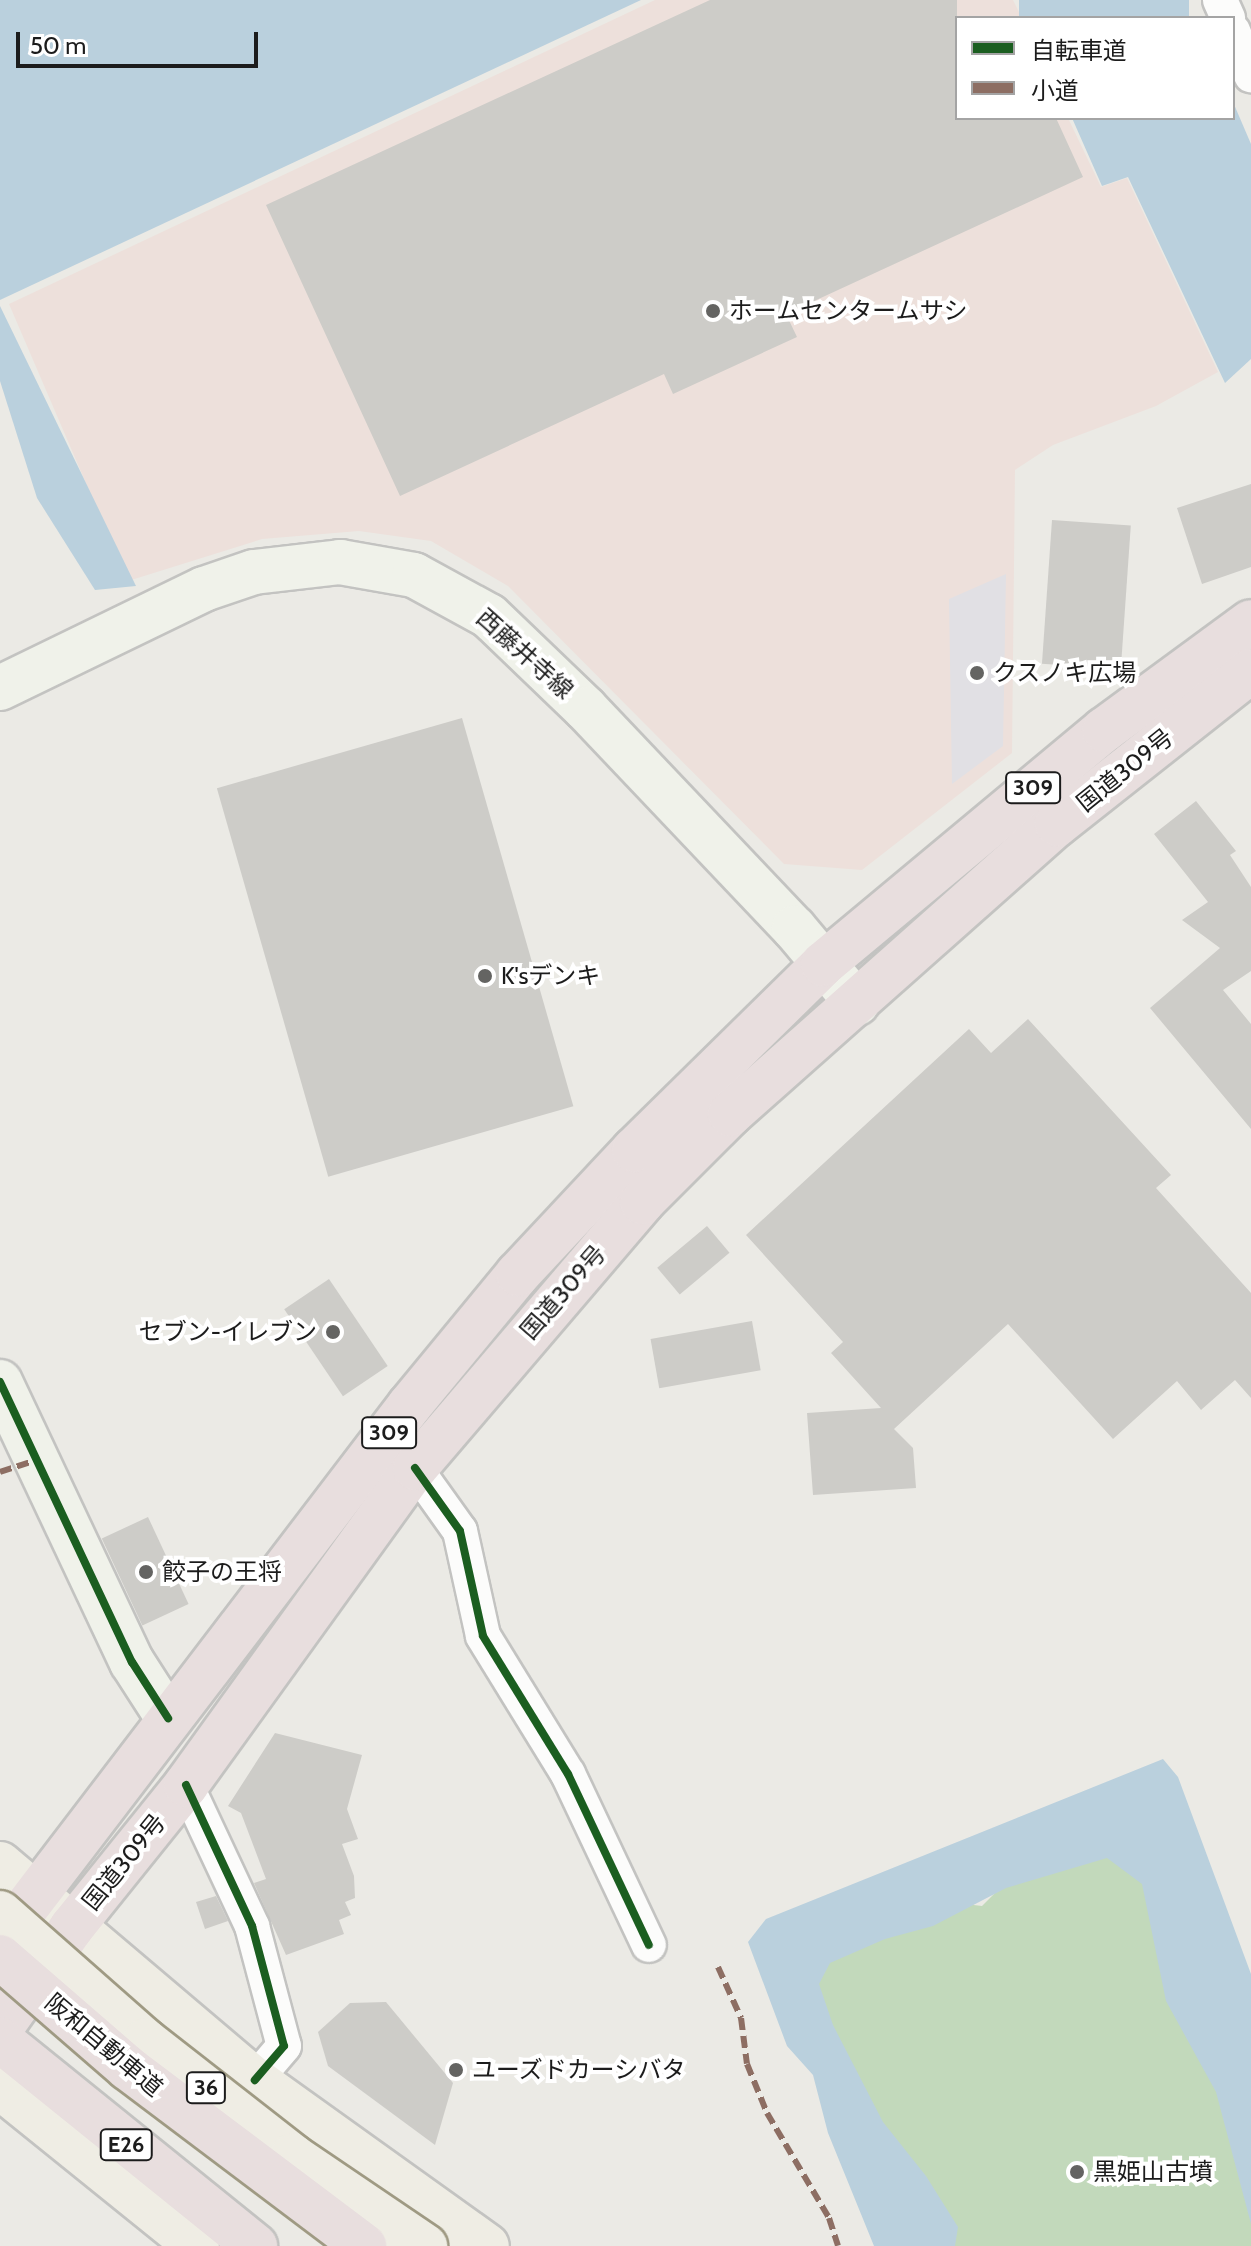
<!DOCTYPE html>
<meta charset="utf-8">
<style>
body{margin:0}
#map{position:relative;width:1251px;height:2246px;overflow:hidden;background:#ebeae5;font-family:Cabin,"Noto Sans JP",sans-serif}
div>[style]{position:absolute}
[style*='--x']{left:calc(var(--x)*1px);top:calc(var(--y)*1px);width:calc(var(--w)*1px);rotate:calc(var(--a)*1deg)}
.commercial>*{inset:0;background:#ede0db}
.forest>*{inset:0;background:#c2d9bb}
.plaza>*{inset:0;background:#e1e0e4}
.water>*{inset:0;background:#bad0dd;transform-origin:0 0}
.building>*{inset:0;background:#cdccc8;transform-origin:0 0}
.roads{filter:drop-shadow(2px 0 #c3c3c1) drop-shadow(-2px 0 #c3c3c1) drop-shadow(0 2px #c3c3c1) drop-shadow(0 -2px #c3c3c1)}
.street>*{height:34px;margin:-17px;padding:0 17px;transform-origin:17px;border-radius:17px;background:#fcfcfb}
.secondary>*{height:44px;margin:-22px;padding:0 22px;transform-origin:22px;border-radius:22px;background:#f0f2ea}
.primary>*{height:44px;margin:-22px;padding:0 22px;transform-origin:22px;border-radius:22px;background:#efede4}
.highway>*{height:44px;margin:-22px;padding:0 22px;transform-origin:22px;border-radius:22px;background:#e8dede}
.bridges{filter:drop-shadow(2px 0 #9f9a83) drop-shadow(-2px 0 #9f9a83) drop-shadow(0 2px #9f9a83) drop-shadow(0 -2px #9f9a83)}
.primary-bridge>*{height:44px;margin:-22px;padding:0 22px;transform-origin:22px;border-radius:22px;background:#efede4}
.highway-bridge>*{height:44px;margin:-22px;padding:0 22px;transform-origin:22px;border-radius:22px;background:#e8dede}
.quiet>*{height:6px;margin-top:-3px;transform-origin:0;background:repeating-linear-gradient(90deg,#8d6e63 0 12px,transparent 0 18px)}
.cycleway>*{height:8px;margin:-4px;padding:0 4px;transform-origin:4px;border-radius:4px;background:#1b5e20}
.dots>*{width:22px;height:22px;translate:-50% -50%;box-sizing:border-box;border:4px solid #fff;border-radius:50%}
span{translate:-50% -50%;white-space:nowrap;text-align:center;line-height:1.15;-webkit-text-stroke:8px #fff;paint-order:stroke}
.shield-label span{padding:2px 6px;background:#fff;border:2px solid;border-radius:6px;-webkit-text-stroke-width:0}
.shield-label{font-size:22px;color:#1c1c1c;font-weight:700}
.poi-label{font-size:24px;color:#1c1c1c}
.left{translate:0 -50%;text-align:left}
.right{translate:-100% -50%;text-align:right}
.street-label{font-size:24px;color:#1c1c1c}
.legend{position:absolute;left:955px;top:16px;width:280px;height:104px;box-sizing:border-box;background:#fff;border:2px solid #a4a4a4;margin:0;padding:10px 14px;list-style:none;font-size:24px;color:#1c1c1c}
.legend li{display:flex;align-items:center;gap:16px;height:40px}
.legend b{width:40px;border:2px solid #a4a4a4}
.scale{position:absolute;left:16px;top:32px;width:242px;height:36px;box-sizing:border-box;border:4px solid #1c1c1c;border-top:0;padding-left:10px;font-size:24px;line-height:28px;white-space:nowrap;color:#1c1c1c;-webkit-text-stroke:6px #fff;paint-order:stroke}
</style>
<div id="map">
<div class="commercial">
<div style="clip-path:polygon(655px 0,1013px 0,1022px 18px,957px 18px,957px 118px,1068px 118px,1101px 187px,1127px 178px,1218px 372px,1156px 406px,1053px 445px,1015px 470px,1012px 753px,862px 870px,784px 864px,508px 586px,431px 541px,359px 531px,262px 539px,128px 581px,9px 304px)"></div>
</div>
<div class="forest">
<div style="clip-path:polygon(1130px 1841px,1251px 2111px,1251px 2246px,933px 2246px,896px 2150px,808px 1994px,835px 1939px,941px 1901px,982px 1906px,1024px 1864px)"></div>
</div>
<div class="plaza">
<div style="clip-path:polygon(1006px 574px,1003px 746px,952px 784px,949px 599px)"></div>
</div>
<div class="water">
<div style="clip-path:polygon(0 0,641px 0,0 300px)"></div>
<div style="left:1019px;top:0;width:170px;height:20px"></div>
<div style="clip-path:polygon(1233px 102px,1251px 144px,1251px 359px,1225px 383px,1128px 177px,1102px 186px,1072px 118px,1233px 118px)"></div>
<div style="clip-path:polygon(0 306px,136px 586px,95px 590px,37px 498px,0 381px)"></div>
<div style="clip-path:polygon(1163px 1759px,1178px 1777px,1251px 1974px,1251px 2224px,1216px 2092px,1166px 2001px,1142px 1884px,1107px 1858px,1006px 1888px,933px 1926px,885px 1939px,830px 1963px,819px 1984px,833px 2025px,883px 2122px,926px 2176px,958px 2227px,955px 2246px,874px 2246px,828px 2133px,813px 2075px,787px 2046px,748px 1942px,766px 1919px)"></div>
</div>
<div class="building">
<div style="clip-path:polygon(710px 0,957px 0,957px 118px,1056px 118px,1083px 177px,786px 314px,797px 337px,673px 394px,664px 374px,400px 496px,266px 205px)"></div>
<div style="clip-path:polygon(1251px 484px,1251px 567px,1202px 584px,1177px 508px)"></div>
<div style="left:1052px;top:520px;width:79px;height:144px;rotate:4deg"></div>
<div style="left:462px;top:718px;width:404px;height:255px;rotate:74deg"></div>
<div style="clip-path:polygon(1196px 801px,1236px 851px,1230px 855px,1251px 887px,1251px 971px,1223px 990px,1251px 1024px,1251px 1129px,1150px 1008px,1220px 948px,1182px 920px,1208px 902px,1154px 834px)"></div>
<div style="clip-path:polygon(1028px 1019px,1171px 1175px,1156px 1188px,1251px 1293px,1251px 1398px,1235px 1380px,1201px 1410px,1177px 1381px,1113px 1439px,1008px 1324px,894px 1429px,913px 1448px,916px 1488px,813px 1495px,807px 1413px,881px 1408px,831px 1353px,843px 1342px,746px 1235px,969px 1029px,991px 1053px)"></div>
<div style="left:707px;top:1226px;width:35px;height:65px;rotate:50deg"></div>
<div style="left:329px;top:1279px;width:105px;height:54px;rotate:56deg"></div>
<div style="left:752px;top:1321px;width:50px;height:103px;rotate:80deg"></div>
<div style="left:148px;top:1517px;width:96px;height:51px;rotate:65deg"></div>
<div style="clip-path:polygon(275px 1733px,362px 1755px,347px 1809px,358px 1839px,342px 1844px,354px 1876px,355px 1898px,345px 1902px,351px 1915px,339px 1920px,344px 1934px,286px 1955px,254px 1883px,266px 1879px,241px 1813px,228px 1806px)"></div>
<div style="clip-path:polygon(216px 1896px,228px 1921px,205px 1929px,196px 1902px)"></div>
<div style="clip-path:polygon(386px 2002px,453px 2083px,435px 2145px,328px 2066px,318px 2032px,350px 2003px)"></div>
</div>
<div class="roads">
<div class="street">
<div style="--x:1220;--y:0;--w:20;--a:66"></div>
<div style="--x:1233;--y:31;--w:48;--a:67.8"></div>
<div style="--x:415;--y:1468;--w:77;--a:54.5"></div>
<div style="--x:460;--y:1531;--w:107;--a:77.6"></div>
<div style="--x:483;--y:1636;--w:162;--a:58.4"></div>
<div style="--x:568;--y:1774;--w:189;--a:64.7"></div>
<div style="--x:186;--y:1785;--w:156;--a:64.9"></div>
<div style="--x:252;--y:1926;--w:124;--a:75.1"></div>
<div style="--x:284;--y:2046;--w:45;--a:130.5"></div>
</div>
<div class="secondary">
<div style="--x:0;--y:688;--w:227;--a:-25.9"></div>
<div style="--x:204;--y:589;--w:53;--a:-18.8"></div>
<div style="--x:254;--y:572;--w:87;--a:-6.6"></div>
<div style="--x:340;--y:562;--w:75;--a:10"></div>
<div style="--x:414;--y:575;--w:85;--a:28.7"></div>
<div style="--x:489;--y:616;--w:134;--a:43.8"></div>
<div style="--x:586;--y:709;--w:302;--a:46.5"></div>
<div style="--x:794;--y:928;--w:98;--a:50"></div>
<div style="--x:0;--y:1382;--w:310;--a:64.8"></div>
<div style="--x:132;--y:1662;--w:67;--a:57.3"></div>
</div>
<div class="primary">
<div style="--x:0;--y:1864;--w:334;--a:40.3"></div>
<div style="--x:255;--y:2080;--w:285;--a:35.6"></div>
<div style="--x:0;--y:2087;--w:253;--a:38.9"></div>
</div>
<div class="highway">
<div style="--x:0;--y:1942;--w:676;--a:-52.64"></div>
<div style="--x:410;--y:1405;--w:170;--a:-50.5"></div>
<div style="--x:518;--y:1274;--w:170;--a:-46.9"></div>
<div style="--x:634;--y:1150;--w:265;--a:-44.5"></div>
<div style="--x:823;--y:964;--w:366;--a:-39.8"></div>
<div style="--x:1104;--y:730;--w:182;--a:-36.3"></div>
<div style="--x:0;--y:2029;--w:125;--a:-54.8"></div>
<div style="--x:72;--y:1927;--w:182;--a:-51.2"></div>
<div style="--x:186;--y:1785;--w:391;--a:-54.2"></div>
<div style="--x:415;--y:1468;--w:350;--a:-49.5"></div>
<div style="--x:642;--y:1202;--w:124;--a:-45"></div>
<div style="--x:730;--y:1114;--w:437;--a:-41.6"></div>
<div style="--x:1057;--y:824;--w:247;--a:-38.3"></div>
<div style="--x:0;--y:2040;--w:328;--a:38.9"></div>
</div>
</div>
<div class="bridges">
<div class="primary-bridge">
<div style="--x:0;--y:1913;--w:193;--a:41.4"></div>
<div style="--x:145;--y:2041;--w:187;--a:38"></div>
<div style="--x:292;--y:2156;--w:161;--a:34.1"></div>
</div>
<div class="highway-bridge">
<div style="--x:0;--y:1957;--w:169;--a:40.9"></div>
<div style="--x:128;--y:2068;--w:296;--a:37"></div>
</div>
</div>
<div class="quiet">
<div style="--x:0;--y:1472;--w:39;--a:-18"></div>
<div style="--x:718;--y:1967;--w:56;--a:65.7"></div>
<div style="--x:741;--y:2018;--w:46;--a:82.6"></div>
<div style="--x:747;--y:2064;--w:53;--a:67.8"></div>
<div style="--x:767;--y:2113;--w:122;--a:59.4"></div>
<div style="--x:829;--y:2218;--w:29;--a:72"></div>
</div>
<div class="cycleway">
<div style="--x:0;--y:1382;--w:310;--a:64.8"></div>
<div style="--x:132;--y:1662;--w:67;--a:57.3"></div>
<div style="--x:415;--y:1468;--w:77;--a:54.5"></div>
<div style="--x:460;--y:1531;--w:107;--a:77.6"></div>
<div style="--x:483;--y:1636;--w:162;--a:58.4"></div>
<div style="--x:568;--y:1774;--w:189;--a:64.7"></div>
<div style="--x:186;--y:1785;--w:156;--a:64.9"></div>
<div style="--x:252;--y:1926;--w:124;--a:75.1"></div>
<div style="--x:284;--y:2046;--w:45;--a:130.5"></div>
</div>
<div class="dots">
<div style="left:713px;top:311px;background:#646462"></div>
<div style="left:977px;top:673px;background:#646462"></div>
<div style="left:485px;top:976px;background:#646462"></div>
<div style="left:333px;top:1332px;background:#646462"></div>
<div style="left:146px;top:1572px;background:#646462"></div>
<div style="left:456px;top:2070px;background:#646462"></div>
<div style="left:1077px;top:2172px;background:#646462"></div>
</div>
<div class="shield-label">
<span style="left:1033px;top:788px">309</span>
<span style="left:389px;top:1433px">309</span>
<span style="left:206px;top:2088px">36</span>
<span style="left:126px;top:2145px">E26</span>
</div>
<div class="poi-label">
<span class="left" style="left:729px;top:311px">ホームセンタームサシ</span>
<span class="left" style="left:993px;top:673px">クスノキ広場</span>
<span class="left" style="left:501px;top:976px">K'sデンキ</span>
<span class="right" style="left:317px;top:1332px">セブン-イレブン</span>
<span class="left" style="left:162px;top:1572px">餃子の王将</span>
<span class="left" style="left:472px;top:2070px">ユーズドカーシバタ</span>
<span class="left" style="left:1093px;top:2172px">黒姫山古墳</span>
</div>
<div class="street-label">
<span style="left:525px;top:654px;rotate:42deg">西藤井寺線</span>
<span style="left:1125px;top:770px;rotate:-39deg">国道309号</span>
<span style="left:563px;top:1292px;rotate:-49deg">国道309号</span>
<span style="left:124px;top:1862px;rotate:-51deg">国道309号</span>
<span style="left:104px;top:2045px;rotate:40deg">阪和自動車道</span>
</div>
<ul class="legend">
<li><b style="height:10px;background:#1b5e20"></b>自転車道</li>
<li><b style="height:10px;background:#8d6e63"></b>小道</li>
</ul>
<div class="scale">50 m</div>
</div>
